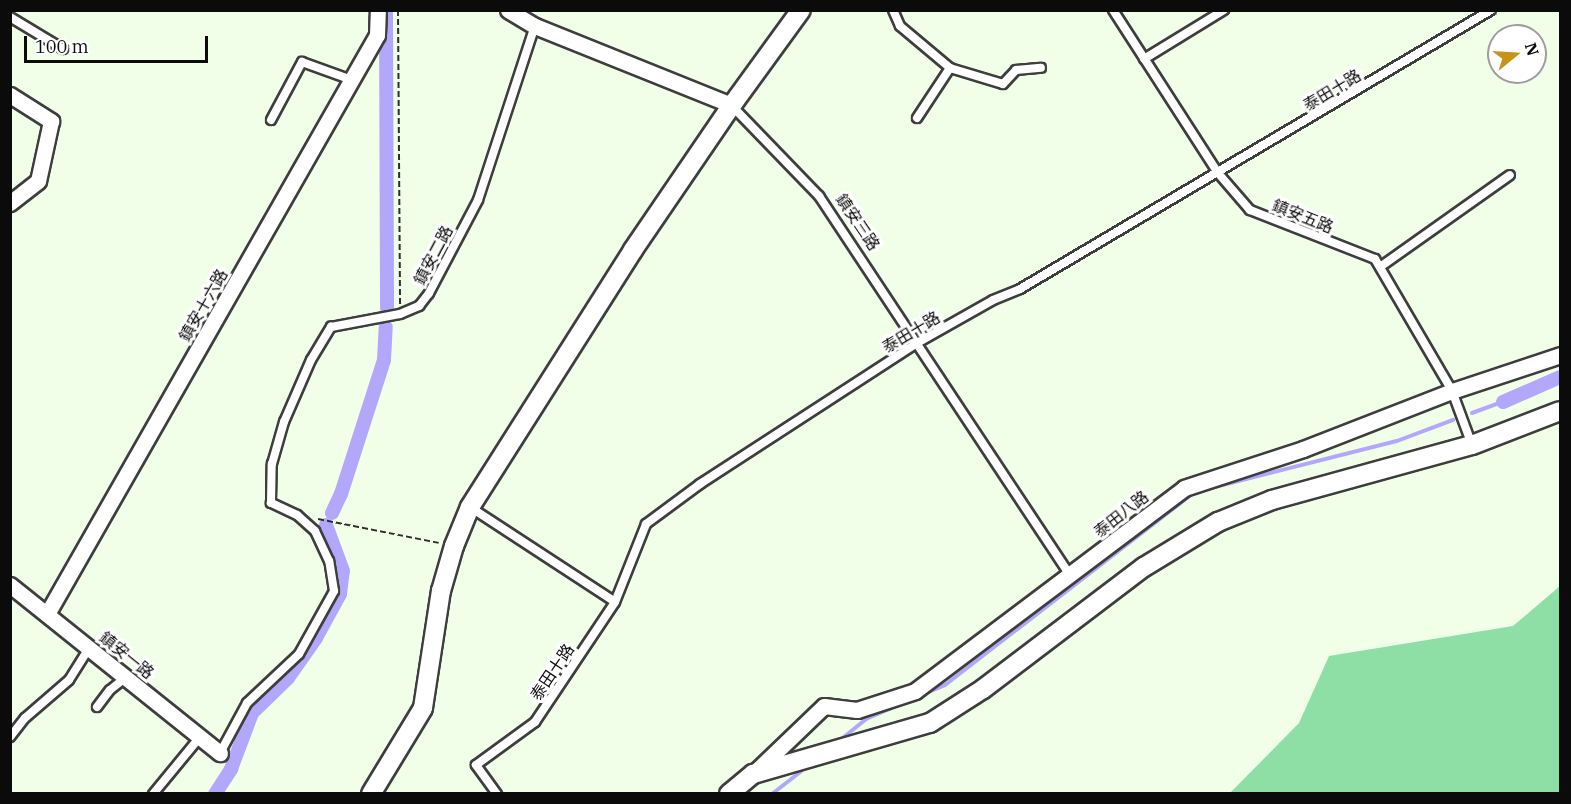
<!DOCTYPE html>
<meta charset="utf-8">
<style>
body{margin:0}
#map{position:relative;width:1571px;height:804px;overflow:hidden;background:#f2ffe8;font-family:"IBM Plex Serif","Noto Sans TC",serif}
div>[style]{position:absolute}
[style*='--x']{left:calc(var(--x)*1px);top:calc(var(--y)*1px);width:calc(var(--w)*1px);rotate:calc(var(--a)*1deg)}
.forest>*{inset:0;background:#8ddfa6}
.stream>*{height:4px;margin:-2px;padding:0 2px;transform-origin:2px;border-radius:2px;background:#b3a7fc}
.canal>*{height:14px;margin:-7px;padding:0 7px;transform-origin:7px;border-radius:7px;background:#b3a7fc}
.path>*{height:2px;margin-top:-1px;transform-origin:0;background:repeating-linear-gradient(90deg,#2d2d2d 0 6px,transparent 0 9px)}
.roads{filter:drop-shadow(2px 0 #3e3e3e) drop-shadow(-2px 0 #3e3e3e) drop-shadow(0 2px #3e3e3e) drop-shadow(0 -2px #3e3e3e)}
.service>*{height:8px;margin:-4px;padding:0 4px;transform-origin:4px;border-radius:4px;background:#fff}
.minor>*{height:15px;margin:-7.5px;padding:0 7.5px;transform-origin:7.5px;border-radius:7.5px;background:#fff}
.tertiary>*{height:18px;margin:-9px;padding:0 9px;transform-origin:9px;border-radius:9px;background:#fff}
span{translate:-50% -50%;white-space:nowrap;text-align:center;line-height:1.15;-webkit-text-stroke:6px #fff;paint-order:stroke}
.street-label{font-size:16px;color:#0b0b0b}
.frame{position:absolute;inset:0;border:12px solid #0b0b0b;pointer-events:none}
.north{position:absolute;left:1487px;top:24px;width:60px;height:60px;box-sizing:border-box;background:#fff;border:2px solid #9d9d9d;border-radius:50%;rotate:72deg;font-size:16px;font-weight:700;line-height:24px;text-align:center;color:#0b0b0b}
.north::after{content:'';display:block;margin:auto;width:21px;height:27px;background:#c69417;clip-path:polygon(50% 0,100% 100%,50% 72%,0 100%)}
.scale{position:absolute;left:24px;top:36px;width:184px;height:27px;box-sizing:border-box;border:3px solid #0b0b0b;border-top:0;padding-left:8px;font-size:18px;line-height:21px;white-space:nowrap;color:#0b0b0b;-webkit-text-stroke:4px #fff;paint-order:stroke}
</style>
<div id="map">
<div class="forest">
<div style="clip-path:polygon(1560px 586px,1560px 793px,1230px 793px,1299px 723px,1329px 656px,1513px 626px)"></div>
</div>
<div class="stream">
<div style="--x:1472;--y:413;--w:33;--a:-20"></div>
<div style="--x:919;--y:696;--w:28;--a:-23"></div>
<div style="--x:945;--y:685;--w:316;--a:-37.7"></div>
<div style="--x:1195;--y:492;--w:208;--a:-14.2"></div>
<div style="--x:1397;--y:441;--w:60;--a:-20.6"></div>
<div style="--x:839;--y:741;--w:35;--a:-39"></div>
<div style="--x:866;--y:719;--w:48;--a:-23.4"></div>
<div style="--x:772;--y:794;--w:37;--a:-38"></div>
</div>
<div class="canal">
<div style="--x:386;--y:10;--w:298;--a:89.8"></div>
<div style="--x:1503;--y:402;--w:62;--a:-23.7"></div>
<div style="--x:332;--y:513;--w:21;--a:-65"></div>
<div style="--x:341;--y:494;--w:141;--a:-72.2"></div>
<div style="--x:384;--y:360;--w:33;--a:-87"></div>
<div style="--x:215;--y:794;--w:30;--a:-57"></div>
<div style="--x:231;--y:769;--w:60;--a:-69.4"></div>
<div style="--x:252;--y:713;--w:50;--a:-44.2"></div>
<div style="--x:288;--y:678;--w:49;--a:-55"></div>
<div style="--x:316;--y:638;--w:50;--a:-61.4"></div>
<div style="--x:340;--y:594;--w:23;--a:-83"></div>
<div style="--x:343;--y:571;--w:49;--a:-110.3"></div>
</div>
<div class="path">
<div style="--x:398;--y:10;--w:295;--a:89.6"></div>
<div style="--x:318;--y:519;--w:123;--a:11.2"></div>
</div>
<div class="roads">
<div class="service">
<div style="--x:893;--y:10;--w:17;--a:66"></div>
<div style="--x:900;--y:26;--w:65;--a:40"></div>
<div style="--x:950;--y:68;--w:55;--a:16.8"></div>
<div style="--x:1003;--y:84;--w:19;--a:-47"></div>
<div style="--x:1016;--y:70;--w:25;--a:-5"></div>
<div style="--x:1113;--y:10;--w:194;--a:57.2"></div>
<div style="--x:1218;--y:173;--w:49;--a:49.1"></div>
<div style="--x:1250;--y:210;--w:134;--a:21.4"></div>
<div style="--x:1375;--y:259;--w:153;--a:59.7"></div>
<div style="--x:1452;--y:391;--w:58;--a:69.7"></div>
<div style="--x:10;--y:17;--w:62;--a:31.1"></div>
<div style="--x:1144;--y:59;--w:94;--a:-31.5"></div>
<div style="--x:733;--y:107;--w:124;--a:46"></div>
<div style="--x:819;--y:196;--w:455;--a:56.5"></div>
<div style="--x:917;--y:118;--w:60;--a:-56.6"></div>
<div style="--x:271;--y:120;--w:66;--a:-61.9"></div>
<div style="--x:302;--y:62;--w:53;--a:19.8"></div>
<div style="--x:1380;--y:267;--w:159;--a:-35.3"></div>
<div style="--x:470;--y:507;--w:173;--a:33.2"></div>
<div style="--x:97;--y:707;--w:21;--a:-53"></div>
<div style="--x:110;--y:690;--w:21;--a:-39"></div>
<div style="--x:10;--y:737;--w:24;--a:-52"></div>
<div style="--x:25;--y:718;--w:58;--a:-40.8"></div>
<div style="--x:69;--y:680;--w:38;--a:-58"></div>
<div style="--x:220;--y:753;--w:57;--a:-61.6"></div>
<div style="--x:247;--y:703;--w:71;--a:-43.3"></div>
<div style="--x:299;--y:654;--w:72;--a:-60.9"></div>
<div style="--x:334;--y:591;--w:30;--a:-99"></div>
<div style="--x:329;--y:561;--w:33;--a:-115"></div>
<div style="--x:315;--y:531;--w:24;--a:-138"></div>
<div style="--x:297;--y:515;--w:29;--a:-155"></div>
<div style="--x:271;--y:503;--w:39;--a:-89"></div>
<div style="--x:272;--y:464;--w:44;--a:-74.1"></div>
<div style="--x:284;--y:422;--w:68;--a:-66.5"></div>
<div style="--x:311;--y:360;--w:39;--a:-59"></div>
<div style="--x:331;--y:327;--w:70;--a:-10.7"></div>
<div style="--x:400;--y:314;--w:21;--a:-23"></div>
<div style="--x:419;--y:306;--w:16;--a:-52"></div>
<div style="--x:429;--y:293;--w:105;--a:-62.2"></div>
<div style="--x:478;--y:200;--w:183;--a:-71.9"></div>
<div style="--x:153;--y:794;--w:74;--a:-50.5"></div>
<div style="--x:497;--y:794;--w:36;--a:-126"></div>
<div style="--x:476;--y:765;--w:73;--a:-36.1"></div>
<div style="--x:535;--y:722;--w:144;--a:-56.3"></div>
<div style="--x:615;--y:602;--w:84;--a:-68.3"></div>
<div style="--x:646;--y:524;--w:67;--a:-36.5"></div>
<div style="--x:700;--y:484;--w:259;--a:-33"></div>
<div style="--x:917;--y:343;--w:87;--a:-29.5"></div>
<div style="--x:993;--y:300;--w:29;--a:-22"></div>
<div style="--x:1020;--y:289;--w:547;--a:-30.64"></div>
</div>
<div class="minor">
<div style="--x:508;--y:10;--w:31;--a:31"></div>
<div style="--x:535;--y:26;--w:212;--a:21.9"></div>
<div style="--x:10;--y:95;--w:49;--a:32.4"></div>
<div style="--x:51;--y:121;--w:61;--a:102.2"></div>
<div style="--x:38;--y:181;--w:36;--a:142"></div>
<div style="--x:10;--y:585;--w:269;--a:38.7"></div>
<div style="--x:47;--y:614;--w:666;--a:-60.32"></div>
<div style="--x:377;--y:35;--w:25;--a:-88"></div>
<div style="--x:753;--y:774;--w:98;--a:-43.8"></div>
<div style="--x:824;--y:706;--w:33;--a:7"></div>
<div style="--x:857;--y:710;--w:61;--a:-18.1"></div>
<div style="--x:915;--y:691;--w:337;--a:-37"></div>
<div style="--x:1184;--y:488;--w:125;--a:-18.1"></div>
<div style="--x:1303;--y:449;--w:160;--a:-21.3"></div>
<div style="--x:1452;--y:391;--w:114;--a:-18.4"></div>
</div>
<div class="tertiary">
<div style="--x:371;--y:794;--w:100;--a:-58.8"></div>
<div style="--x:423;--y:708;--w:118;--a:-81.3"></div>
<div style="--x:441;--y:591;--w:47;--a:-73.9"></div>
<div style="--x:454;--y:546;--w:42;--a:-67.7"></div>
<div style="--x:470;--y:507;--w:304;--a:-57.6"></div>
<div style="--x:633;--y:250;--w:176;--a:-55.7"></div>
<div style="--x:732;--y:105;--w:117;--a:-54"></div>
<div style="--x:729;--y:794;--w:31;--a:-40"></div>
<div style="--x:753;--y:774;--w:184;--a:-16.1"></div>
<div style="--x:930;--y:723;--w:63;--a:-32.7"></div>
<div style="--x:983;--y:689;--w:202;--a:-37.2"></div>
<div style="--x:1144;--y:567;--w:87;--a:-31.3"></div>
<div style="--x:1218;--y:522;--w:58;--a:-22.2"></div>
<div style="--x:1272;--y:500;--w:207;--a:-15.4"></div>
<div style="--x:1472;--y:445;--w:94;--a:-21.1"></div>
</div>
</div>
<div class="street-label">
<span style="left:1332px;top:90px;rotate:-31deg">泰田十路</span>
<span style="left:1303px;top:216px;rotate:22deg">鎮安五路</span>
<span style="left:858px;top:222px;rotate:56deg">鎮安三路</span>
<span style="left:433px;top:255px;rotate:-62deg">鎮安二路</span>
<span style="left:203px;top:305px;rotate:-60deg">鎮安十六路</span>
<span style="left:911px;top:332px;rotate:-31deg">泰田十路</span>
<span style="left:1121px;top:514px;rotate:-38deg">泰田八路</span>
<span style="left:127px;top:655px;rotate:39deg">鎮安一路</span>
<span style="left:552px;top:672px;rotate:-56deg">泰田十路</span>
</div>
<div class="frame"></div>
<div class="north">N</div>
<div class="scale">100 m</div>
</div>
